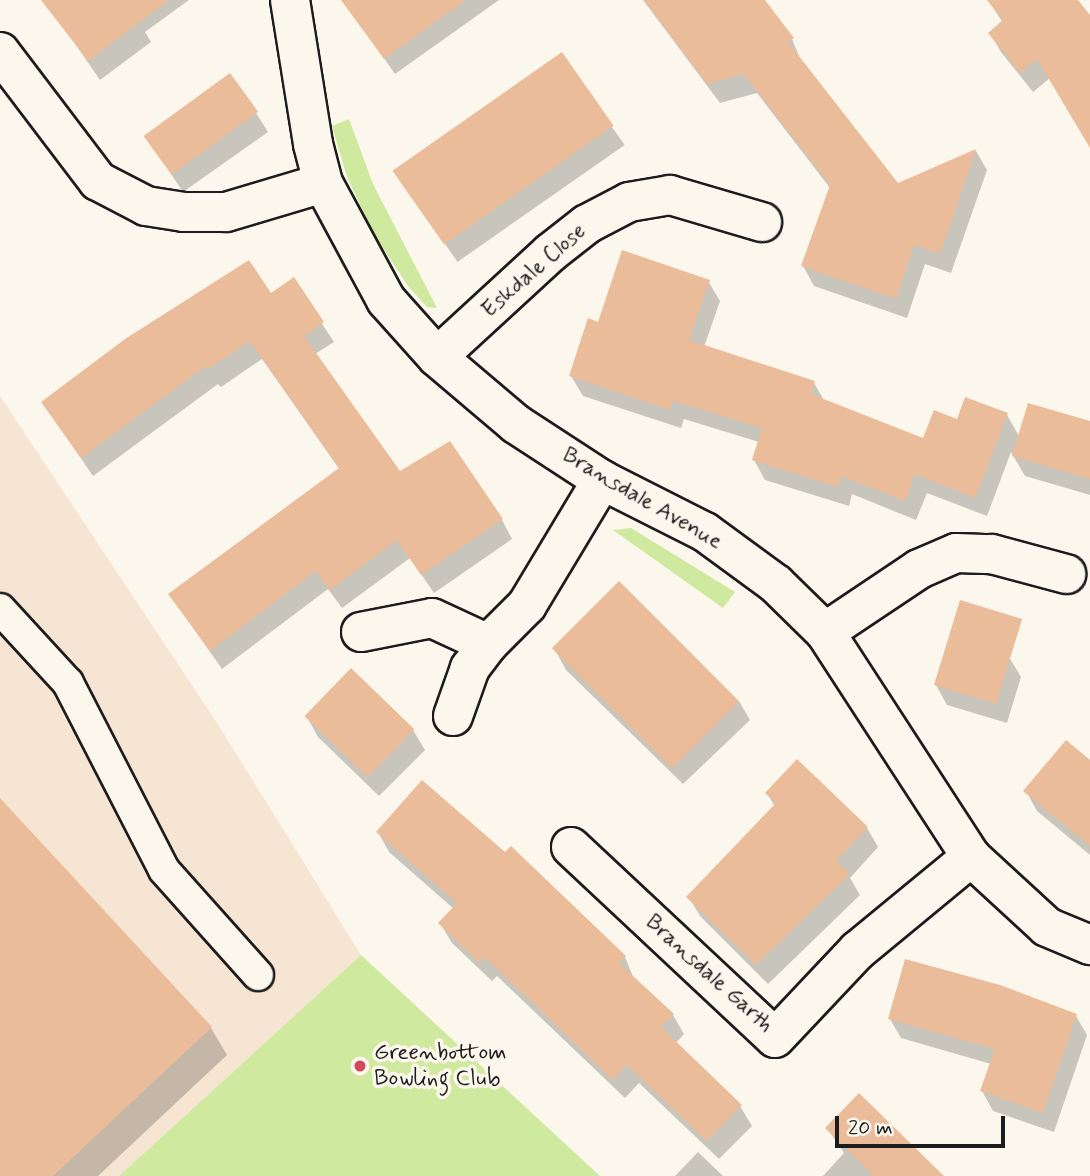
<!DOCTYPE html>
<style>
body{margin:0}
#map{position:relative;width:1090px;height:1176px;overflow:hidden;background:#fbf7ec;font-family:Mynerve,sans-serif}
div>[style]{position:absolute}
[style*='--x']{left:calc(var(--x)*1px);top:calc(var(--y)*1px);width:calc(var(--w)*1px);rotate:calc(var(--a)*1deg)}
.built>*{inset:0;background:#f6e5d3}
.green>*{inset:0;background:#cfe99f}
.shadow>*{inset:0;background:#0003;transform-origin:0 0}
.building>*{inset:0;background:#eabc9a;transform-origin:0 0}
.roads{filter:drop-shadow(2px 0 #1c1c1c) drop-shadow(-2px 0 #1c1c1c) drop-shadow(0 2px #1c1c1c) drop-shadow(0 -2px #1c1c1c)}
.service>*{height:30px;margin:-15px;padding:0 15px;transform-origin:15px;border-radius:15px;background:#fbf7ec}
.minor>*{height:38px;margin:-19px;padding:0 19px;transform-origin:19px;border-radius:19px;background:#fbf7ec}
.dots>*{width:19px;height:19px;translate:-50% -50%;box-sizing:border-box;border:4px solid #fbf7ec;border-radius:50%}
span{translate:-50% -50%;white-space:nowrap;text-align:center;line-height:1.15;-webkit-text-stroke:7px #fbf7ec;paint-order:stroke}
.street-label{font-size:23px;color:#1c1c1c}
.poi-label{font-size:23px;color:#1c1c1c}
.left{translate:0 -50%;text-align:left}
.scale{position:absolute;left:835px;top:1116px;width:170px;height:32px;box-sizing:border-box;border:4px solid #1c1c1c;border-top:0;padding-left:9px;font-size:21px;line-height:24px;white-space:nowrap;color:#1c1c1c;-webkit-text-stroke:5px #fbf7ec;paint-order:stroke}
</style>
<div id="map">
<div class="built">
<div style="clip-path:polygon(0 396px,217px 723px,361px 955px,119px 1176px,0 1176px)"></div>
</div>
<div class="green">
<div style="clip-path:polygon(349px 119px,373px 184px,437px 308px,427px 307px,408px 286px,373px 233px,347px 177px,332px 126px)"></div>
<div style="clip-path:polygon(631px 528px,735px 592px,723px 608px,613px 530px)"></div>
<div style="clip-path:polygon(361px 955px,600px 1176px,119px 1176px)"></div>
</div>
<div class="shadow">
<div style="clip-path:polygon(45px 0,189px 0,145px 32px,151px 42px,100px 80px)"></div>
<div style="clip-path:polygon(375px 0,499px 0,395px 74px,354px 15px)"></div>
<div style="clip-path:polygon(643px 0,763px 0,792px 39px,801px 61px,898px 185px,976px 151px,987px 170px,951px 273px,925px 264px,907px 318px,814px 286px,803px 266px,830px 188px,757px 93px,720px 103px)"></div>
<div style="clip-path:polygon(988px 0,1076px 0,1090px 18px,1090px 145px,1050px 78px,1033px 92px,1001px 52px,990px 33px,1003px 23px)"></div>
<div style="left:561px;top:54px;width:111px;height:204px;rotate:55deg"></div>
<div style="clip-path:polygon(256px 113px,268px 132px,183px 192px,145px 135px)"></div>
<div style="clip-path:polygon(293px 279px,334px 342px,315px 354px,400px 474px,502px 520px,512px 539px,434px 593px,410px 558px,342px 608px,328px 589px,222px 669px,170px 595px,340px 470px,262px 359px,221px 387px,218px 384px,93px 476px,43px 403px,270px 295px)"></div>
<div style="clip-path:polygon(708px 281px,720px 301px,704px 347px,814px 383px,825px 402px,924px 441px,958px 422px,1007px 415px,1019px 436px,1090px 423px,1090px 495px,1025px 476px,1011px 452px,987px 516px,927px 493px,916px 520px,852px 494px,849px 506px,765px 480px,754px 460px,759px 442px,684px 419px,681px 428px,583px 396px,571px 376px,599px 324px)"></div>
<div style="clip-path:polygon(555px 650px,739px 701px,750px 720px,683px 784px,566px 670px)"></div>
<div style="clip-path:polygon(1009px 657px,1021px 677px,1007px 723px,947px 705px,936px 685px)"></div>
<div style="clip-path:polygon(307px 717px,413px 730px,425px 750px,379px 796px,318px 737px)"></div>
<div style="clip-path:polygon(1090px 763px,1090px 855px,1037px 811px,1026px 791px)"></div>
<div style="clip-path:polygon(767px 793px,867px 828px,878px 847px,850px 878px,860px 895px,768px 984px,700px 916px,689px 897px,775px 807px)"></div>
<div style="clip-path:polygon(0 800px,211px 1028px,227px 1055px,98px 1176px,0 1176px)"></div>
<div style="clip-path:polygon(378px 832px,625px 957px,634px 979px,673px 1015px,684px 1034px,676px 1043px,740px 1106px,752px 1126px,719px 1159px,639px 1083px,625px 1098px,497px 976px,492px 981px,452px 943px,440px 923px,454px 909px,389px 852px)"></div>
<div style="clip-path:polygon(1076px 1016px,1087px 1035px,1054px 1132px,993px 1111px,982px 1091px,991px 1064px,901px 1038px,890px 1019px)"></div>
<div style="clip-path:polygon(827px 1128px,934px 1176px,823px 1176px,844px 1153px)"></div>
<div style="clip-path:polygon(698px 1152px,723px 1176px,675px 1176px)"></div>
</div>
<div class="building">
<div style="clip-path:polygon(41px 0,169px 0,88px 61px)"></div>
<div style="clip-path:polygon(341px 0,466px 0,384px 59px)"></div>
<div style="clip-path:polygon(644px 0,765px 0,794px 38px,788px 42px,898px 183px,976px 149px,940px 254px,914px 245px,896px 299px,801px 266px,830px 185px,744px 74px,707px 84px)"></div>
<div style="clip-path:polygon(987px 0,1078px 0,1090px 15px,1090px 148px,1037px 59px,1020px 73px,988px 33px,1003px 20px)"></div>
<div style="left:562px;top:52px;width:90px;height:207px;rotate:55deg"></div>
<div style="left:230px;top:73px;width:48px;height:107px;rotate:54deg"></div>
<div style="clip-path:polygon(622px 250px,710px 280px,689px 340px,815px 381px,811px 394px,923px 438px,934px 410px,957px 419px,965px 397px,1008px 413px,975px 498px,915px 474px,905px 501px,841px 476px,838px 487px,752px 460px,762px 428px,673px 401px,670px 410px,569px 376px,588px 318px,598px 322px)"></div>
<div style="clip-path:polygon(249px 260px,271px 293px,294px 277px,324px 322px,304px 336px,400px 471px,450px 441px,503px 519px,421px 575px,397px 540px,330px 590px,316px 571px,210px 651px,168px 594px,339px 468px,250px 341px,208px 369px,206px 366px,81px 458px,41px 402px,125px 339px)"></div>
<div style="clip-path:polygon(1028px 403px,1090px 421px,1090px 479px,1012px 456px)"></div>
<div style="left:619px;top:581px;width:170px;height:95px;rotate:45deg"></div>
<div style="left:960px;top:600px;width:65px;height:89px;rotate:17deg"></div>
<div style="left:351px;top:668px;width:88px;height:67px;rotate:44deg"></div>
<div style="clip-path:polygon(1066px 740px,1090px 760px,1090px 846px,1023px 791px)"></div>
<div style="clip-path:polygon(797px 759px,868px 827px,836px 861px,850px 874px,756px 965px,686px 897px,776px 803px,765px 793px)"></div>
<div style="clip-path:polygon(422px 780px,505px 852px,511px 846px,626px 956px,619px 963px,674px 1014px,661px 1027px,742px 1105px,707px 1141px,627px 1065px,613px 1080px,485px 957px,480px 963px,438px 923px,457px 903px,376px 832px)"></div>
<div style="clip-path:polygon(0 798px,212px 1027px,53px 1176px,0 1176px)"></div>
<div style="clip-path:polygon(905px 959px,1000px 985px,1077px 1014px,1043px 1113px,980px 1091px,995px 1049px,888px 1019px)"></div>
<div style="clip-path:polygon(859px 1093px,944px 1176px,874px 1176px,825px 1128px)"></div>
</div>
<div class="roads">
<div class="service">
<div style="--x:0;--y:609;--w:100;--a:47.4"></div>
<div style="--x:68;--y:683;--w:210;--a:62.8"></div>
<div style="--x:164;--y:870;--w:141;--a:48.2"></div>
</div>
<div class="minor">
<div style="--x:290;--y:0;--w:146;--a:80.9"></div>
<div style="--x:313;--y:144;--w:40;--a:75.6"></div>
<div style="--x:323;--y:183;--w:133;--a:61.7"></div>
<div style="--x:386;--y:300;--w:76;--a:48.2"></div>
<div style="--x:437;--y:357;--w:104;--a:40.3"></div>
<div style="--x:516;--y:424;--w:103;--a:33.1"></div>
<div style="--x:602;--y:480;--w:115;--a:26.8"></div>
<div style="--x:705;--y:532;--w:88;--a:36.2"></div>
<div style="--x:776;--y:584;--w:69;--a:44.4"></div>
<div style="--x:825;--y:632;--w:268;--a:57"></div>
<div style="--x:971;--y:857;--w:103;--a:42.6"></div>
<div style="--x:1047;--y:927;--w:47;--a:22.7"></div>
<div style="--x:0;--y:52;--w:162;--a:52.8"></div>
<div style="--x:98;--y:181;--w:54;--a:27.5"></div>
<div style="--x:146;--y:206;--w:37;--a:9"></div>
<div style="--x:183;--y:212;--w:43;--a:0"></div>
<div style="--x:226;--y:212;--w:101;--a:-16.6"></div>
<div style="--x:437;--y:357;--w:154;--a:-42.6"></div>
<div style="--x:550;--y:253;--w:47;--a:-38.1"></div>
<div style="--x:587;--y:224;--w:47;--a:-27.6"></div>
<div style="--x:629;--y:202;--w:42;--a:-9.7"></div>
<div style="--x:670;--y:195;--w:96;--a:16.4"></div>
<div style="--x:361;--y:632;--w:72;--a:-11.2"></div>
<div style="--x:432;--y:618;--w:62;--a:24.9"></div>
<div style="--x:488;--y:644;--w:55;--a:-45"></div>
<div style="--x:527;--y:605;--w:146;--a:-59"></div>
<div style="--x:825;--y:632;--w:113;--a:-33.8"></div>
<div style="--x:919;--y:569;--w:40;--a:-23.4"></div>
<div style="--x:956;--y:553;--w:36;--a:2"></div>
<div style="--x:992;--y:554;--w:77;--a:15.1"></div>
<div style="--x:453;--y:716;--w:51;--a:-70.5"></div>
<div style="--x:470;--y:668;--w:30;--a:-53"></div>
<div style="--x:571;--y:847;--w:279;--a:43.1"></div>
<div style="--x:775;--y:1038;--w:120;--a:-46.7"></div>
<div style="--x:857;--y:951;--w:148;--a:-39.5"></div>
</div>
</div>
<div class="dots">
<div style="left:360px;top:1066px;background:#d1495b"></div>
</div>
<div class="street-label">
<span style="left:534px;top:271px;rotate:-41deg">Eskdale Close</span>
<span style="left:642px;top:499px;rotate:30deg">Bransdale Avenue</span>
<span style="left:709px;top:974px;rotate:42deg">Bransdale Garth</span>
</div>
<div class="poi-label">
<span class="left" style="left:374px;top:1066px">Greenbottom<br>Bowling Club</span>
</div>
<div class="scale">20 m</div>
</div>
